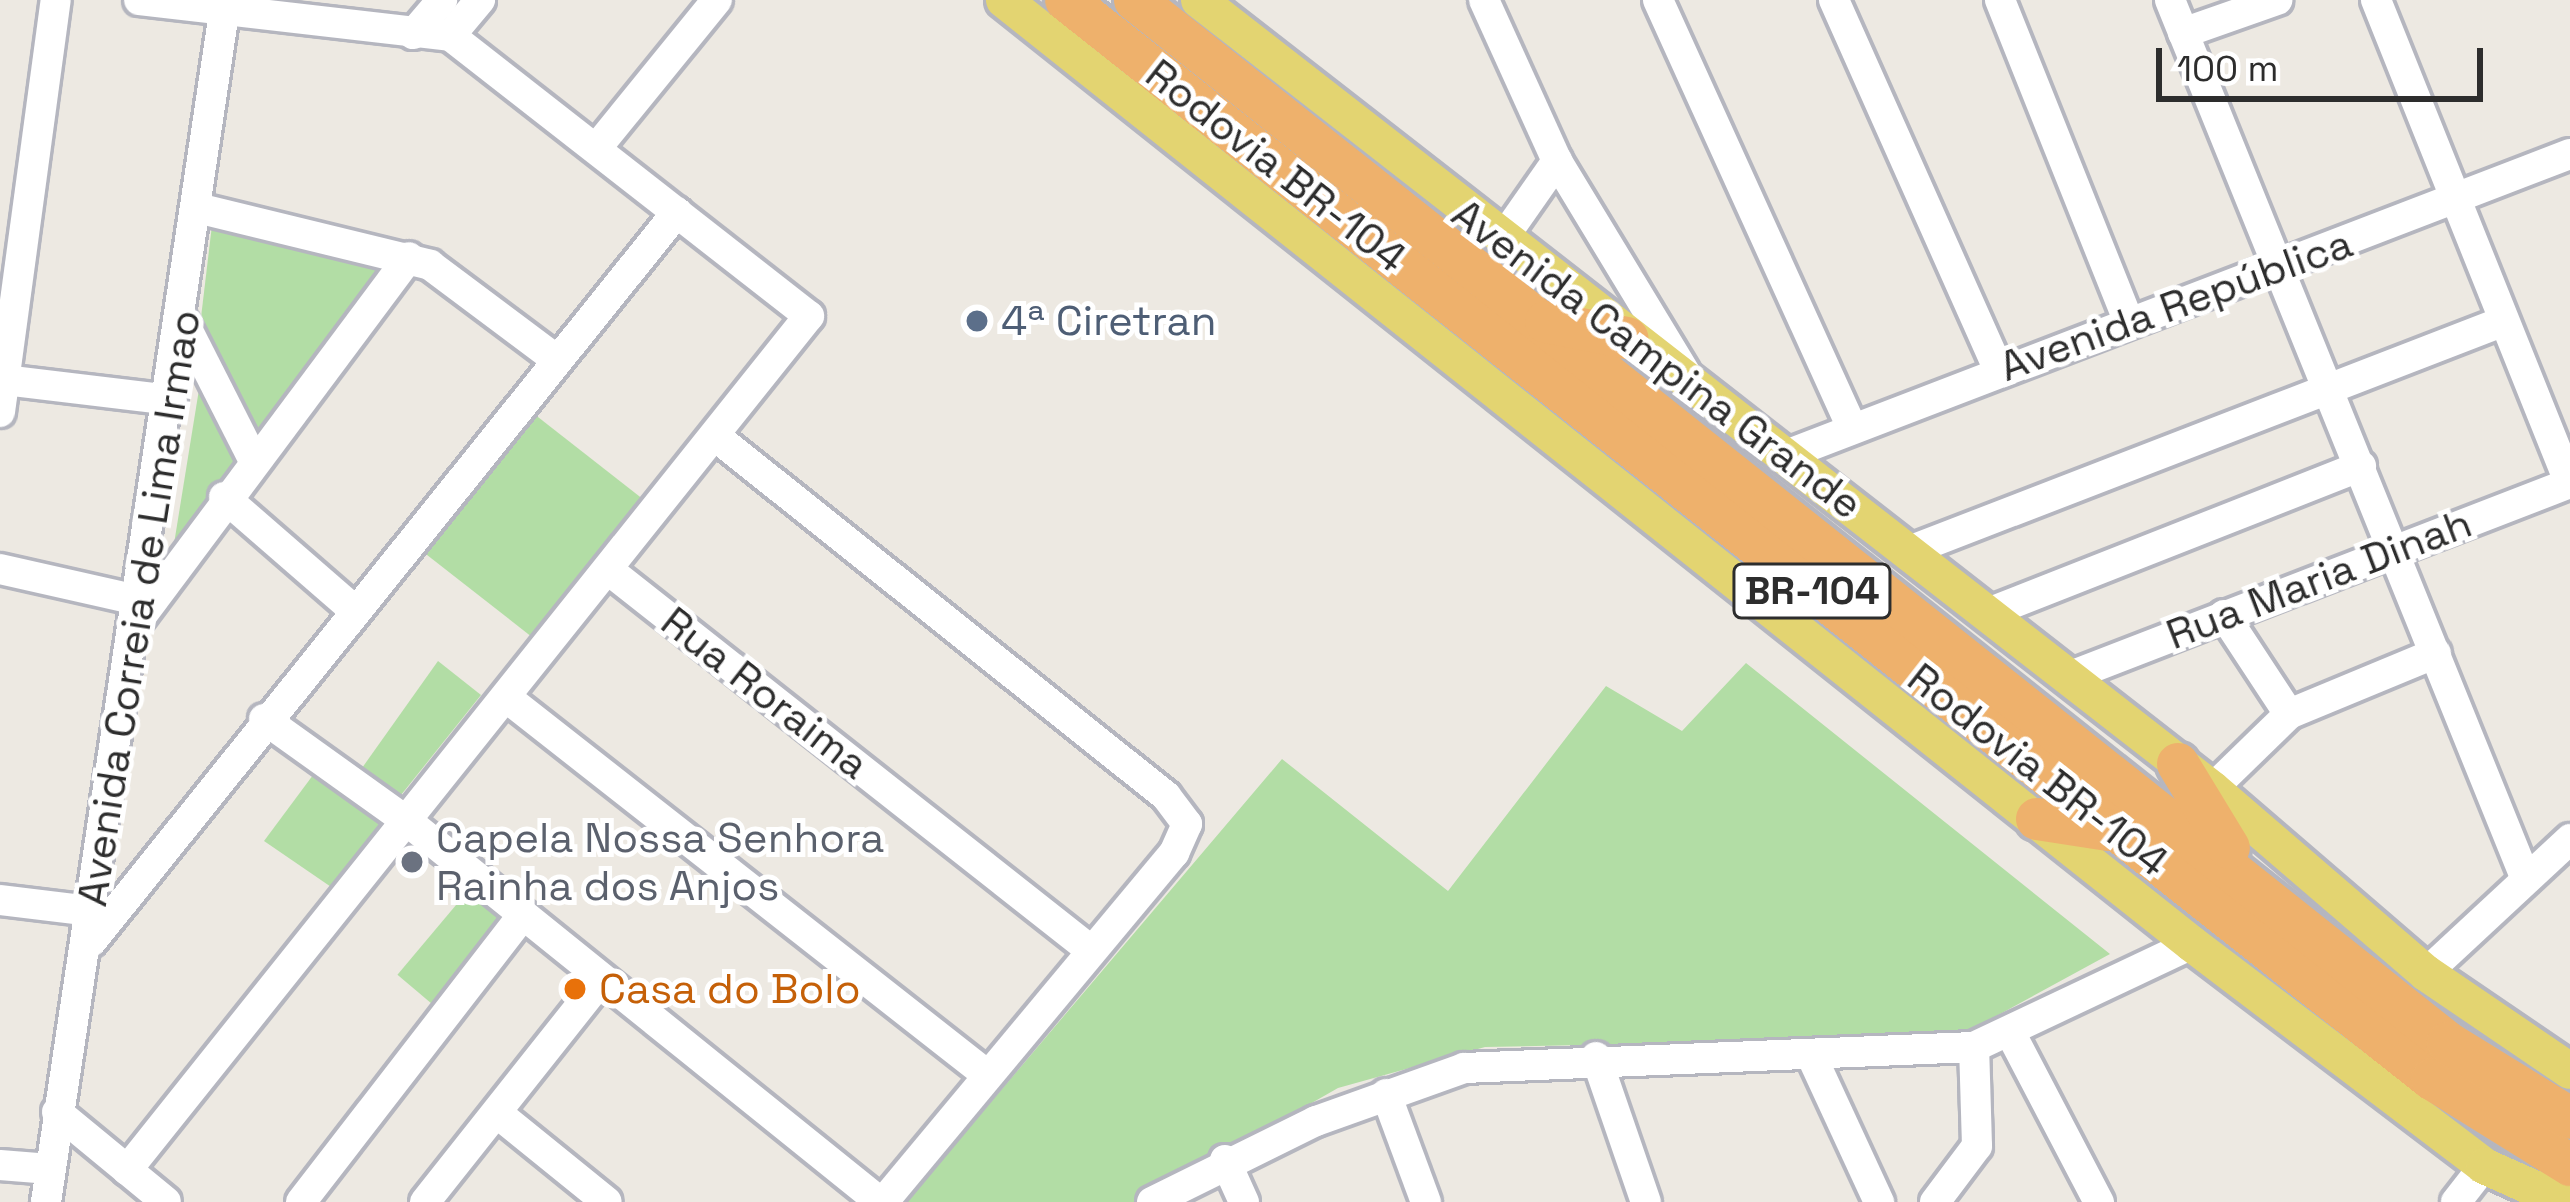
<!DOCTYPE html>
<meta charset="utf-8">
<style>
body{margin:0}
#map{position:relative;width:2570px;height:1202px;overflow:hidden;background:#ede9e2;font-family:"Space Grotesk",sans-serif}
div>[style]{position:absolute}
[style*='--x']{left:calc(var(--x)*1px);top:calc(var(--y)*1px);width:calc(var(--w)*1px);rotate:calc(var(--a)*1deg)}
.green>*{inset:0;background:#b2dda5;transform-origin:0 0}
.roads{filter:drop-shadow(3px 0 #b5b6bf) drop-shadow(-3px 0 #b5b6bf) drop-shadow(0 3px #b5b6bf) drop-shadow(0 -3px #b5b6bf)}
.minor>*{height:30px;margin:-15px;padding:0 15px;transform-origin:15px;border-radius:15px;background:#fff}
.major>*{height:36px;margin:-18px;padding:0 18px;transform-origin:18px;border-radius:18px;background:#e3d471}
.highway>*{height:42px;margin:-21px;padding:0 21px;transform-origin:21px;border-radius:21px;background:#eeb16c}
.dots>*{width:33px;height:33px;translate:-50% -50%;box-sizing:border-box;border:6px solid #fff;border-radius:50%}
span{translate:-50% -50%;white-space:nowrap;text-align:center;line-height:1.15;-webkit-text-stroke:10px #fff;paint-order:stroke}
.shield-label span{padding:3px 9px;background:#fff;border:3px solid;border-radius:9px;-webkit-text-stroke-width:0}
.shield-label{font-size:39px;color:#2d2d2d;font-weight:700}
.street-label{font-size:42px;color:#2d2d2d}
.service-label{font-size:42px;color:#4e5e75}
.left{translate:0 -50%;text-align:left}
.worship-label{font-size:42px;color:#5b616d}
.food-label{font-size:42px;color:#c56008}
.scale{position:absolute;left:2156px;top:48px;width:327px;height:54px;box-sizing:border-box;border:6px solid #2d2d2d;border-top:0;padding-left:15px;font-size:36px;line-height:42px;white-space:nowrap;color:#2d2d2d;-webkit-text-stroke:9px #fff;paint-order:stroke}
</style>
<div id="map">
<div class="green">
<div style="clip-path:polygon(212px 225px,387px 264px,257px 439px,200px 326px)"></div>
<div style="clip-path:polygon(201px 377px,239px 458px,173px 550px)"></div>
<div style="left:529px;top:410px;width:144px;height:177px;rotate:38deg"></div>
<div style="clip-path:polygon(438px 661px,481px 695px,397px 800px,362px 768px)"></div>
<div style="clip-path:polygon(1746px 663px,2110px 954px,1958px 1037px,1485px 1047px,1338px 1088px,1138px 1202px,906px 1202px,1282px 759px,1448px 891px,1606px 686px,1682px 731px)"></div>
<div style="clip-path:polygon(319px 767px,399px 826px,337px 891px,264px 841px)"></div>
<div style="left:472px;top:886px;width:51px;height:116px;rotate:40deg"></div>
</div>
<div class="roads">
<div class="minor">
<div style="--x:1484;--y:0;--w:177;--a:65.6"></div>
<div style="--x:1557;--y:161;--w:247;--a:58.8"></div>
<div style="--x:1658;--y:0;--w:468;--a:65.6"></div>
<div style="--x:1834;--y:0;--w:406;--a:66"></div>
<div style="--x:2000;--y:0;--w:347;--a:68.2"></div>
<div style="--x:2170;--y:0;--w:946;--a:67.96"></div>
<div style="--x:2376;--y:0;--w:521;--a:68.16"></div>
<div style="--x:2183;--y:33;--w:100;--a:-19.3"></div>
<div style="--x:413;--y:34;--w:45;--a:-49.5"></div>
<div style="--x:450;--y:36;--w:47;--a:-50.2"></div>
<div style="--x:599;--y:145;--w:187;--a:-50.9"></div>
<div style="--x:201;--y:209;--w:236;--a:13.7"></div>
<div style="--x:430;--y:265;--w:159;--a:36.8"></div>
<div style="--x:1501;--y:241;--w:98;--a:-55"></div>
<div style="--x:184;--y:323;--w:153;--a:63.1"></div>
<div style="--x:4;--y:380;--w:169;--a:6.8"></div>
<div style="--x:0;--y:412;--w:416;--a:-82.3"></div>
<div style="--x:715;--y:436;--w:577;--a:38.6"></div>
<div style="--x:1166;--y:796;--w:35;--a:53"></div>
<div style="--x:1187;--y:824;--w:32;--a:114"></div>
<div style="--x:1174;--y:853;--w:454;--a:129.8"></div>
<div style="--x:1781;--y:457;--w:845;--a:-21.01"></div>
<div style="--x:224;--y:497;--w:172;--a:41"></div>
<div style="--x:1909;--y:551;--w:636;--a:-21.12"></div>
<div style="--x:0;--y:569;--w:141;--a:12.7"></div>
<div style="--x:611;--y:572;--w:607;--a:38.25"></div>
<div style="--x:1988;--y:613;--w:401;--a:-21.5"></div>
<div style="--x:2224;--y:615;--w:118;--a:56.7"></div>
<div style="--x:140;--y:618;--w:450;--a:-53.3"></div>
<div style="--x:2068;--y:677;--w:538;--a:-21.13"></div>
<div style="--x:507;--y:698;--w:609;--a:38.13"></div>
<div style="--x:264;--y:719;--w:182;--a:35.6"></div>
<div style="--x:412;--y:825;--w:601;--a:38.85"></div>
<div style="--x:2212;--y:789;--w:107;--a:-44.2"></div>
<div style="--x:2289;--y:714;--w:159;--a:-22.5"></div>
<div style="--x:0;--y:900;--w:92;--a:6.9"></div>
<div style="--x:91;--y:942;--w:936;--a:-51.24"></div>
<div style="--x:2426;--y:973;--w:197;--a:-42.9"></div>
<div style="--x:2011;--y:1034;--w:190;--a:62.4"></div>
<div style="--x:1596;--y:1057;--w:153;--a:71"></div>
<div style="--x:1812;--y:1057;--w:160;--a:65.2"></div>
<div style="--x:1386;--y:1094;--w:115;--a:69.7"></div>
<div style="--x:57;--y:1112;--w:141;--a:39.5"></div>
<div style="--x:497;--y:1113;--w:141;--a:39"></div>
<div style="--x:1225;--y:1160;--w:46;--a:65.7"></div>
<div style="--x:0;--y:1165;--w:50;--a:4.6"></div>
<div style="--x:127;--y:1170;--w:1093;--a:-51.39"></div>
<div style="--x:809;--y:316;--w:455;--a:-142"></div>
<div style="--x:450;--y:36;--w:313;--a:-173.4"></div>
<div style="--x:46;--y:1202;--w:1202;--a:-81.49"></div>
<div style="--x:301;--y:1202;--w:360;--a:-52.3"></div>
<div style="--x:425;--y:1202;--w:283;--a:-51.6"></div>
<div style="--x:1152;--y:1202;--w:183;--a:-26.3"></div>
<div style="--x:1316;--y:1121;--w:157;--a:-19.7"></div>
<div style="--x:1464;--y:1068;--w:510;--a:-2.36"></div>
<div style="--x:1974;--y:1047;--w:241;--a:-25.3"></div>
<div style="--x:1935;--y:1202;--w:70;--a:-53.1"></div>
<div style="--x:1977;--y:1146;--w:99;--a:-91.7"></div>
<div style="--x:2456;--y:1202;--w:46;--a:-52.1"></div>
</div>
<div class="major">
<div style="--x:1004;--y:0;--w:1517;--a:38.47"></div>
<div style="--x:2192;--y:944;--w:367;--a:37.2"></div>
<div style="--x:2484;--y:1166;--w:89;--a:24"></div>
<div style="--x:1199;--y:0;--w:1284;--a:37.91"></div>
<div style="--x:2212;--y:789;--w:282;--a:40.7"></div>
<div style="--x:2426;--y:973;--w:174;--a:34.2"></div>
</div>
<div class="highway">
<div style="--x:1066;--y:0;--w:1741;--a:38.31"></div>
<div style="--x:2432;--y:1079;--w:163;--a:31.9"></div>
<div style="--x:1135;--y:0;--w:1677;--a:38.46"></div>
<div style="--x:2448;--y:1043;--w:143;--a:31.6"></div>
<div style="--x:1546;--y:322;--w:83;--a:11.2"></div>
<div style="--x:2178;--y:764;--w:98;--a:58.7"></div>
<div style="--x:2037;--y:819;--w:72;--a:8.8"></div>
</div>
</div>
<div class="dots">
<div style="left:977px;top:321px;background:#5c6f8a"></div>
<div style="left:412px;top:862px;background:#6b7280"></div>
<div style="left:575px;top:989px;background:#e8710a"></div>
</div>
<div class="shield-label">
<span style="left:1812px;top:591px">BR-104</span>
</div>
<div class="street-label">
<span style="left:1276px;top:166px;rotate:38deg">Rodovia BR-104</span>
<span style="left:2176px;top:305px;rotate:-20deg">Avenida República</span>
<span style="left:1657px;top:359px;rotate:37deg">Avenida Campina Grande</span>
<span style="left:2319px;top:579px;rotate:-21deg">Rua Maria Dinah</span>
<span style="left:139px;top:608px;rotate:-81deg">Avenida Correia de Lima Irmao</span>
<span style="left:765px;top:693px;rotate:38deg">Rua Roraima</span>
<span style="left:2038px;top:770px;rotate:38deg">Rodovia BR-104</span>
</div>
<div class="service-label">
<span class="left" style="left:1001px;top:321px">4ª Ciretran</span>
</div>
<div class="worship-label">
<span class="left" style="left:436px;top:862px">Capela Nossa Senhora<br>Rainha dos Anjos</span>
</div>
<div class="food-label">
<span class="left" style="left:599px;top:989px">Casa do Bolo</span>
</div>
<div class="scale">100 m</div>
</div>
